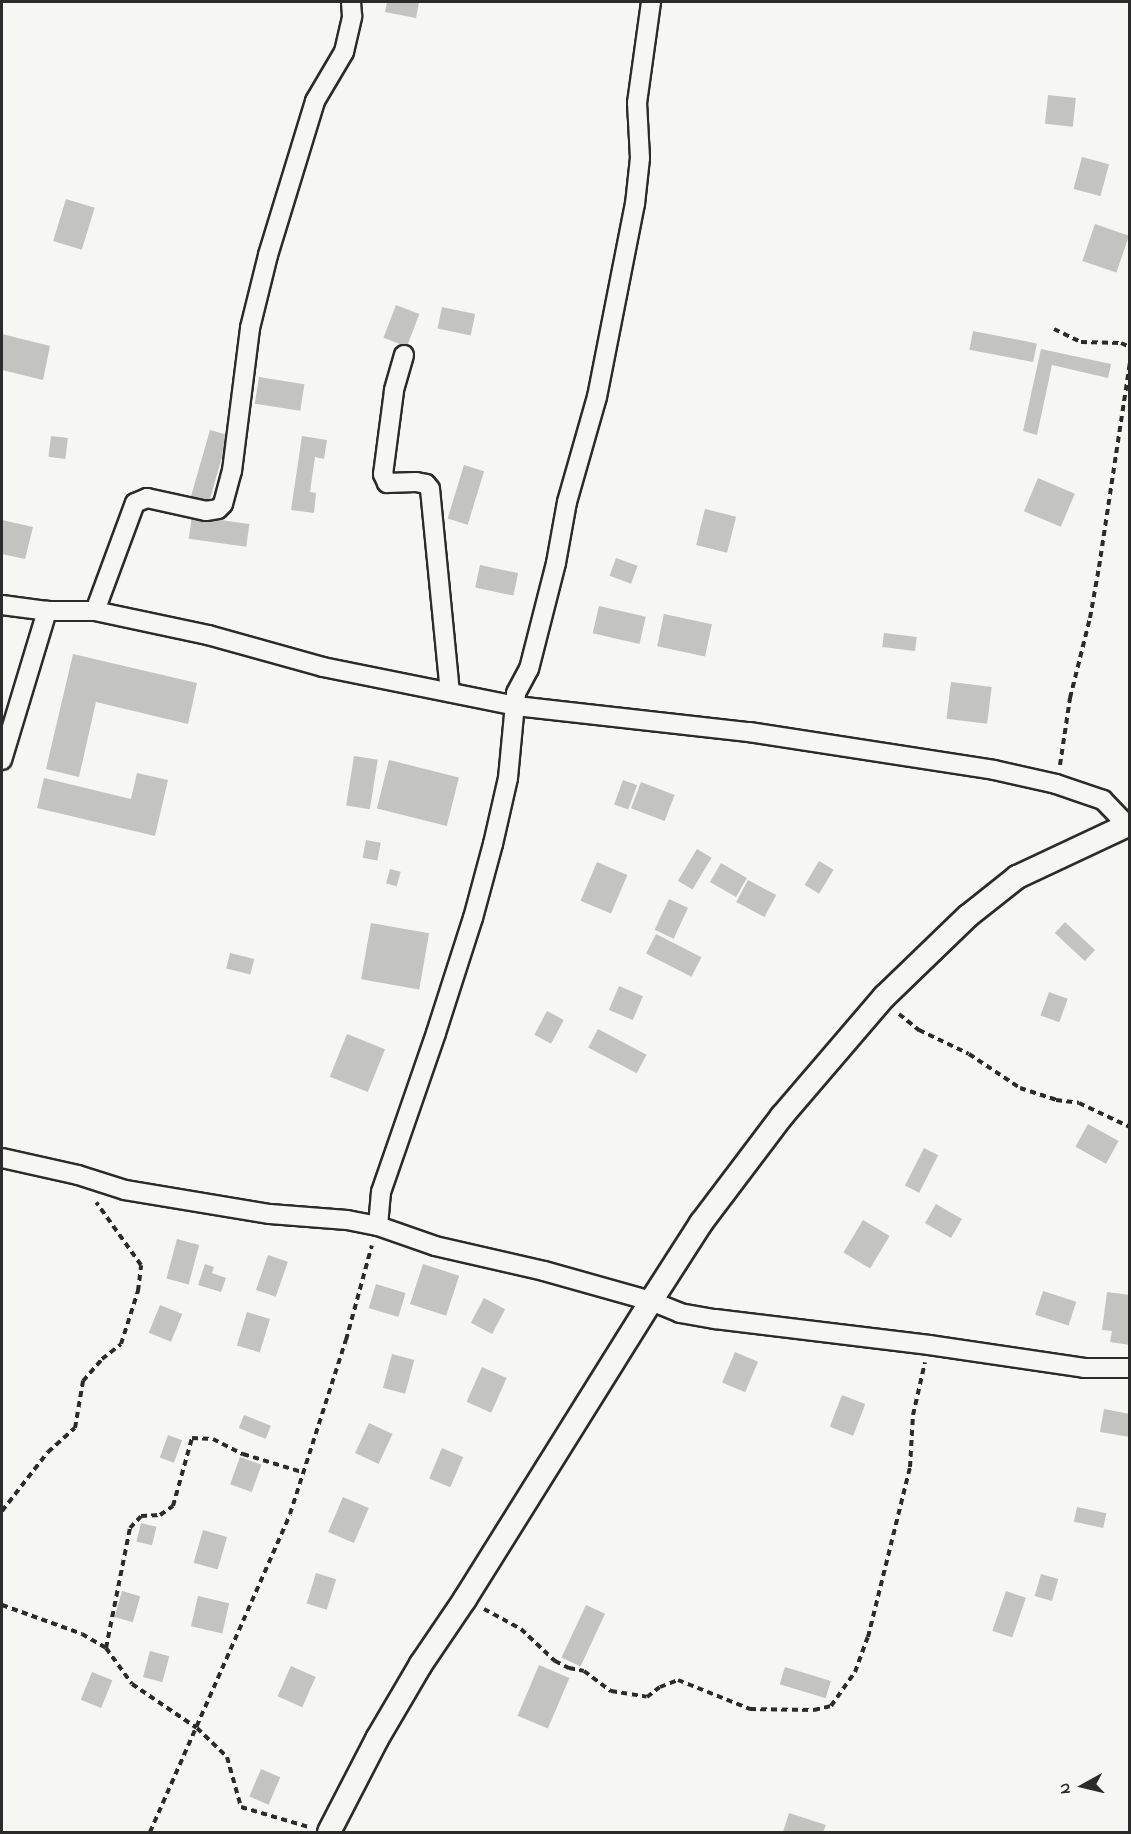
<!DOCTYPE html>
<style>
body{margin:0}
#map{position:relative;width:1131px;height:1834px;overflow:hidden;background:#f6f6f2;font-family:"Indie Flower",sans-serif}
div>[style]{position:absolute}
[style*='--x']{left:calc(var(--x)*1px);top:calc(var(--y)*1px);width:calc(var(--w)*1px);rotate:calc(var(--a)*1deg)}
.building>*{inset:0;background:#c3c3c0;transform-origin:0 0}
.path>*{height:4px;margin-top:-2px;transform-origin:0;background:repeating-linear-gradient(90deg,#2b2b2b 0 6px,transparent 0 10.5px)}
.roads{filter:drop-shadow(2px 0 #2b2b2b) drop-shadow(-2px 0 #2b2b2b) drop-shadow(0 2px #2b2b2b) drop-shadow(0 -2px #2b2b2b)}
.minor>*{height:18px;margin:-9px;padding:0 9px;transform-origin:9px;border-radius:9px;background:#f6f6f2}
.tertiary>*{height:22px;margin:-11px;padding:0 11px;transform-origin:11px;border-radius:11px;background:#f6f6f2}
span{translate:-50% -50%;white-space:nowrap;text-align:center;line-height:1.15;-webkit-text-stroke:4.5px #f6f6f2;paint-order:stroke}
.frame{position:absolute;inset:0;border:3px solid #2b2b2b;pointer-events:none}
.north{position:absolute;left:1053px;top:1756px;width:60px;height:60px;-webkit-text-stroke:4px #f6f6f2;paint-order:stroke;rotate:262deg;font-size:16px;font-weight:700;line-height:24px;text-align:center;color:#2b2b2b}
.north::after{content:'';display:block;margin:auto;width:21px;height:27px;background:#2b2b2b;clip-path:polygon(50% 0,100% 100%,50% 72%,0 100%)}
</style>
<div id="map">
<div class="building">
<div style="clip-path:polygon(387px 2px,419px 2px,416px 18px,385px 12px)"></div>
<div style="left:1048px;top:95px;width:28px;height:29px;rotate:6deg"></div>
<div style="left:1082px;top:157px;width:28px;height:33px;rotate:15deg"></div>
<div style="left:66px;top:199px;width:30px;height:44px;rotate:17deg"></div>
<div style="left:1095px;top:224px;width:36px;height:39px;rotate:19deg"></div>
<div style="left:396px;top:305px;width:25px;height:35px;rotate:21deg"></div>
<div style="left:442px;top:307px;width:34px;height:22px;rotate:12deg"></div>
<div style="left:973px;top:331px;width:65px;height:19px;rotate:11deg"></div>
<div style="clip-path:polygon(2px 334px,50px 346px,43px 380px,2px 370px)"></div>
<div style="clip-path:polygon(1041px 349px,1111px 364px,1108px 378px,1052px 365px,1037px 435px,1023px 431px)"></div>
<div style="left:259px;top:377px;width:46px;height:27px;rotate:9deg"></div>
<div style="left:210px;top:430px;width:19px;height:72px;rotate:16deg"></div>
<div style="left:51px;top:436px;width:17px;height:21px;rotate:7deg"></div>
<div style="clip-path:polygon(302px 436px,327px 440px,324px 459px,315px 457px,310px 492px,316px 493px,314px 513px,291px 510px)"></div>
<div style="left:464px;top:465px;width:21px;height:56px;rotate:17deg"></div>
<div style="left:1038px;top:478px;width:40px;height:36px;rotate:23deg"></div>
<div style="left:705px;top:509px;width:32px;height:37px;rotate:14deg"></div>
<div style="left:192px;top:516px;width:58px;height:23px;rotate:8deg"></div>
<div style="clip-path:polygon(2px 520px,33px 527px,25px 559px,2px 554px)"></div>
<div style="left:616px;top:558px;width:23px;height:19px;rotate:20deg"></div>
<div style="left:480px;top:565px;width:39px;height:23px;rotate:12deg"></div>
<div style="left:599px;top:606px;width:48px;height:28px;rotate:13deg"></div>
<div style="left:664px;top:614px;width:49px;height:33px;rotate:12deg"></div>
<div style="left:884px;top:633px;width:33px;height:14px;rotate:7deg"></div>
<div style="clip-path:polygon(73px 654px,197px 683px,188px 724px,96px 702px,79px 777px,46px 769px)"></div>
<div style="left:951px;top:682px;width:41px;height:37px;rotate:7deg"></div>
<div style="left:354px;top:756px;width:24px;height:50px;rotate:9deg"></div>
<div style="left:389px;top:760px;width:72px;height:50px;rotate:14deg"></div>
<div style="clip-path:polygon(137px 773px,168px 780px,155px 836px,37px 808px,44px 778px,131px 799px)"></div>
<div style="left:623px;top:780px;width:15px;height:26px;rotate:20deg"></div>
<div style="left:641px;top:782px;width:36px;height:28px;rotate:21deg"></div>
<div style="left:366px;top:840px;width:15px;height:18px;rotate:11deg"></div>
<div style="left:697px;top:849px;width:17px;height:37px;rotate:31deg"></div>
<div style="left:819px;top:861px;width:17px;height:28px;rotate:31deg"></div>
<div style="left:597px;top:862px;width:33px;height:42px;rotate:23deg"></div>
<div style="left:721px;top:863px;width:30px;height:22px;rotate:30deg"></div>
<div style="left:390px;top:869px;width:11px;height:15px;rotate:15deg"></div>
<div style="left:748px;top:880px;width:32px;height:25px;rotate:28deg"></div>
<div style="left:669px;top:899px;width:21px;height:34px;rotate:25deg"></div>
<div style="left:1065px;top:922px;width:41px;height:15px;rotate:43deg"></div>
<div style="left:371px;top:923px;width:59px;height:57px;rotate:10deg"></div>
<div style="left:656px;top:934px;width:51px;height:22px;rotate:27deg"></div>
<div style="left:230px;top:953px;width:25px;height:16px;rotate:14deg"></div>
<div style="left:619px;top:986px;width:26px;height:26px;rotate:23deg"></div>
<div style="left:1049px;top:992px;width:20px;height:25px;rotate:20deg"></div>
<div style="left:547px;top:1011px;width:19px;height:27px;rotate:28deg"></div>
<div style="left:598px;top:1029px;width:55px;height:21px;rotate:28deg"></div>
<div style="left:347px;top:1034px;width:41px;height:46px;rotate:22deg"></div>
<div style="left:1088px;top:1124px;width:35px;height:26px;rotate:29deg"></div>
<div style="left:924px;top:1148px;width:16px;height:42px;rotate:27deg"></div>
<div style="left:936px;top:1204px;width:30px;height:22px;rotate:30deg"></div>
<div style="left:863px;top:1220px;width:31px;height:38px;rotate:31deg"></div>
<div style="left:177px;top:1239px;width:23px;height:41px;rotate:15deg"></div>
<div style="left:268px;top:1255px;width:21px;height:37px;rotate:19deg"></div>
<div style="clip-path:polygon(205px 1264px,214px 1267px,212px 1273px,226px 1278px,221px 1292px,198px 1285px)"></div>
<div style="left:423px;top:1264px;width:38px;height:42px;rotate:18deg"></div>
<div style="left:376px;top:1284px;width:31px;height:25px;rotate:17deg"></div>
<div style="left:1043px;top:1291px;width:35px;height:25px;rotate:18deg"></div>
<div style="clip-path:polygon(1107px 1292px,1130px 1295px,1130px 1345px,1110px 1342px,1112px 1331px,1102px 1330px)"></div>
<div style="left:484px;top:1298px;width:24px;height:28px;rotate:28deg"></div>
<div style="left:160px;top:1305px;width:24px;height:30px;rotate:22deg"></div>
<div style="left:247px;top:1312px;width:24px;height:35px;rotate:17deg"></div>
<div style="left:735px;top:1352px;width:25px;height:33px;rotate:23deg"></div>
<div style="left:392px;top:1354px;width:23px;height:35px;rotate:15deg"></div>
<div style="left:482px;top:1367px;width:27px;height:38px;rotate:24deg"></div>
<div style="left:842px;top:1395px;width:25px;height:34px;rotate:21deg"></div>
<div style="clip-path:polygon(1104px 1409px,1130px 1414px,1130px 1437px,1100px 1432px)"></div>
<div style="left:244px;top:1415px;width:29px;height:14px;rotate:22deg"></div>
<div style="left:369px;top:1423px;width:26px;height:33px;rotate:25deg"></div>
<div style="left:168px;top:1435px;width:15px;height:24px;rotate:20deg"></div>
<div style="left:442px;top:1448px;width:23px;height:33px;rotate:23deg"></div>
<div style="left:240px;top:1457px;width:23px;height:29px;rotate:20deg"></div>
<div style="left:343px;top:1497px;width:28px;height:38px;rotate:23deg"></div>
<div style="left:1077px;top:1507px;width:30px;height:15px;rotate:12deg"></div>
<div style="left:141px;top:1523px;width:16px;height:19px;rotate:14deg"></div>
<div style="left:203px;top:1530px;width:25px;height:34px;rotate:16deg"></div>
<div style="left:316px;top:1573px;width:21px;height:32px;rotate:17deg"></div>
<div style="left:1041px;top:1574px;width:18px;height:23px;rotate:16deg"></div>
<div style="left:122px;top:1591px;width:19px;height:27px;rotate:16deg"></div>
<div style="left:1006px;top:1591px;width:21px;height:42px;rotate:19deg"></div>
<div style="left:198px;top:1596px;width:32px;height:31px;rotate:13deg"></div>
<div style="left:586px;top:1605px;width:21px;height:58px;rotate:25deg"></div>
<div style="left:150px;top:1651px;width:20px;height:27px;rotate:15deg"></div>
<div style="left:539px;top:1665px;width:33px;height:55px;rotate:23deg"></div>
<div style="left:291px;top:1666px;width:27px;height:33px;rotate:24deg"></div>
<div style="left:785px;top:1667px;width:48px;height:18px;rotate:17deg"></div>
<div style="left:92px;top:1672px;width:22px;height:30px;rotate:22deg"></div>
<div style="left:261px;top:1769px;width:21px;height:30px;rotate:23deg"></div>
<div style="clip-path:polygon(789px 1813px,826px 1825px,823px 1832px,783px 1832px)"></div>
</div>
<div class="path">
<div style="--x:1054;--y:329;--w:30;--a:26"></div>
<div style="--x:1081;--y:342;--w:40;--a:1.4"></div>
<div style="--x:1121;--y:343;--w:10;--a:24"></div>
<div style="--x:1060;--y:765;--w:68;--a:-81.5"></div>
<div style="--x:1070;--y:698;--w:82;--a:-76"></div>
<div style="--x:1090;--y:618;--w:52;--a:-80"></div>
<div style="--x:1099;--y:567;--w:208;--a:-81.4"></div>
<div style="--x:899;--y:1014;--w:26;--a:39"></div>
<div style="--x:919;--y:1030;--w:55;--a:25.6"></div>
<div style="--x:969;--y:1054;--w:61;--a:33.7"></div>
<div style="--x:1020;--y:1088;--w:38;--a:18"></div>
<div style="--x:1056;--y:1100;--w:23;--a:7"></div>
<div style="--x:1079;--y:1103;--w:56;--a:25.2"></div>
<div style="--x:2;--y:1511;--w:75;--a:-52.1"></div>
<div style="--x:48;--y:1452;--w:36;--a:-42"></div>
<div style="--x:75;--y:1428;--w:48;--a:-80.3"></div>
<div style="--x:83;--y:1381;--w:29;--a:-49"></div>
<div style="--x:102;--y:1359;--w:24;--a:-38"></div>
<div style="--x:121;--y:1344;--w:56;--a:-72.2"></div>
<div style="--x:138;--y:1291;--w:26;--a:-83"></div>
<div style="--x:141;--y:1265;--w:77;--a:-125.5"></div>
<div style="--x:2;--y:1605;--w:85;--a:19.9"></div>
<div style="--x:82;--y:1634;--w:28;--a:30"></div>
<div style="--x:106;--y:1648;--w:44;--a:54.2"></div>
<div style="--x:132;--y:1684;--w:78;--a:34.1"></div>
<div style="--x:197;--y:1728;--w:42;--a:44"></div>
<div style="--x:227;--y:1757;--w:52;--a:74.4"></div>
<div style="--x:241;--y:1807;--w:71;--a:16.4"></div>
<div style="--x:484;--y:1609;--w:42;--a:28.4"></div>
<div style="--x:521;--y:1629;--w:47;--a:43.3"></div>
<div style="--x:555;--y:1661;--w:16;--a:27"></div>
<div style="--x:569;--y:1668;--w:15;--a:11"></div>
<div style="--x:584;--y:1671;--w:34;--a:37"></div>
<div style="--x:611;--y:1691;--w:36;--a:9"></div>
<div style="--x:647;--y:1697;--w:16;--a:-38"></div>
<div style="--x:660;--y:1687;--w:19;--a:-21"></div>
<div style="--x:678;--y:1680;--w:78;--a:21.9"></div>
<div style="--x:750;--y:1709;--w:64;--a:0.9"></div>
<div style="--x:814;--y:1710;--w:17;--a:-13"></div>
<div style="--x:831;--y:1706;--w:42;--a:-54.8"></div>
<div style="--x:855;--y:1672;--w:37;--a:-70"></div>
<div style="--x:868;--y:1637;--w:175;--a:-76.1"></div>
<div style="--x:910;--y:1467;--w:52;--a:-86.7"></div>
<div style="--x:913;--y:1415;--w:54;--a:-77.2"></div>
<div style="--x:106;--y:1648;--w:122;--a:-78.7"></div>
<div style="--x:130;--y:1528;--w:16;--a:-47"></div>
<div style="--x:141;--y:1516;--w:19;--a:-3"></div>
<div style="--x:160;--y:1515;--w:16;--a:-35"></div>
<div style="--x:173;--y:1506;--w:71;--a:-74.4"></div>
<div style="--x:192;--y:1438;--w:21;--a:3"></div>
<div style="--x:213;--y:1439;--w:34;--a:27"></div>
<div style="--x:243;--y:1454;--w:62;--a:17"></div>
<div style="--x:150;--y:1832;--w:347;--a:-66.2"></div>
<div style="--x:290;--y:1514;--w:183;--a:-72.2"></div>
<div style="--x:346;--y:1340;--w:98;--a:-74.7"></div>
</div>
<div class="roads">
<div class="minor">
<div style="--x:404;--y:355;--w:37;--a:106"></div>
<div style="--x:394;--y:391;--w:84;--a:97.5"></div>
<div style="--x:383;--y:474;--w:10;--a:66"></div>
<div style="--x:387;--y:483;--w:29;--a:-2"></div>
<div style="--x:416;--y:482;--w:10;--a:11"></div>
<div style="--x:426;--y:484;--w:6;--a:51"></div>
<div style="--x:430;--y:489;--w:204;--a:84.4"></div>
<div style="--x:2;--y:605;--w:45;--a:7.6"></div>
<div style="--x:47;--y:611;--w:48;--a:0"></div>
<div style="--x:95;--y:611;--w:116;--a:12"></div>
<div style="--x:208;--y:635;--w:119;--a:15.5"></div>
<div style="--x:323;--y:667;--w:197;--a:11.4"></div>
<div style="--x:516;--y:706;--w:234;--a:6.4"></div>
<div style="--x:749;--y:732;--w:248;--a:8.8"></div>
<div style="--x:994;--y:770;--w:64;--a:12.7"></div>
<div style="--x:1056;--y:784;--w:50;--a:18.8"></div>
<div style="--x:1103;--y:800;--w:35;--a:46"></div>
<div style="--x:95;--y:611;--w:115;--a:-69.7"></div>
<div style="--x:135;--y:503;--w:13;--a:-23"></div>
<div style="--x:147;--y:498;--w:60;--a:12.4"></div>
<div style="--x:206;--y:511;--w:12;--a:-9"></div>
<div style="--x:218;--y:509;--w:7;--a:-45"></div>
<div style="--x:223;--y:504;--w:34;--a:-75"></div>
<div style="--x:232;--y:471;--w:144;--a:-82.8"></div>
<div style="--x:250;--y:328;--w:75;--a:-76.1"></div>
<div style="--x:268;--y:255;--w:161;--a:-73"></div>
<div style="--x:315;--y:101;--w:57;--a:-59.4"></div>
<div style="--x:344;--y:52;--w:37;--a:-77"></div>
<div style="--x:352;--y:16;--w:14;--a:-94"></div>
<div style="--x:2;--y:760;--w:156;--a:-73.2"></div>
<div style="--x:2;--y:1158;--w:78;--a:12.6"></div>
<div style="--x:78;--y:1175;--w:49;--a:17.7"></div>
<div style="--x:125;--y:1190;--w:147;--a:9.4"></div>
<div style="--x:270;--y:1214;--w:77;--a:4.5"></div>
<div style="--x:347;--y:1220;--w:32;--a:11"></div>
<div style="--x:378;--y:1226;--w:60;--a:19.3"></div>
<div style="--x:435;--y:1246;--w:112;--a:12.9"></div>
<div style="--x:544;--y:1271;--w:111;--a:15.7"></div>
<div style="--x:651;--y:1301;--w:31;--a:22"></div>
<div style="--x:680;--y:1313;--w:36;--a:10"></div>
<div style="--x:715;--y:1319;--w:216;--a:6.9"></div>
<div style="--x:929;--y:1345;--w:157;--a:8.4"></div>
<div style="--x:1084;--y:1368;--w:46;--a:0"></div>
<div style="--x:378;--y:1226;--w:34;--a:-85"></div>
<div style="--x:381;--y:1192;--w:168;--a:-70.9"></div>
<div style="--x:436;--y:1033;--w:121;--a:-72.2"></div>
<div style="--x:473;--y:918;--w:77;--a:-74.9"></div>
<div style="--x:493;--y:844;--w:68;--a:-77.2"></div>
<div style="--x:508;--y:778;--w:85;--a:-84.6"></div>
<div style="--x:516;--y:693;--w:27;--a:-62"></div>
<div style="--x:529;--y:669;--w:109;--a:-75.7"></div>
<div style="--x:556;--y:563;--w:62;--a:-79.8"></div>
<div style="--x:567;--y:502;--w:109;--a:-74.1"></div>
<div style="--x:597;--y:397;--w:197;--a:-78.9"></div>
<div style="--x:635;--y:204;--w:46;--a:-83.8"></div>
<div style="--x:640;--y:158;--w:55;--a:-93.1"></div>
<div style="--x:637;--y:103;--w:102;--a:-82.1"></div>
</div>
<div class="tertiary">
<div style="--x:329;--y:1832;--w:105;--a:-62.7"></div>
<div style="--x:377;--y:1739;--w:87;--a:-59.6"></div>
<div style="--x:421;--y:1664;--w:78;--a:-55.9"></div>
<div style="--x:465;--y:1599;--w:351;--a:-58"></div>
<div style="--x:651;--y:1301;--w:93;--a:-57.3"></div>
<div style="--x:701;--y:1223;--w:134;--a:-52.9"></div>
<div style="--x:782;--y:1116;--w:157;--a:-49.4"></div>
<div style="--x:884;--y:997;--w:117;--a:-44"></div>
<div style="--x:968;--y:916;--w:63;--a:-38.5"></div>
<div style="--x:1017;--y:877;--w:125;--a:-25.1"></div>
</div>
</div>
<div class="frame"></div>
<div class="north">N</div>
</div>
